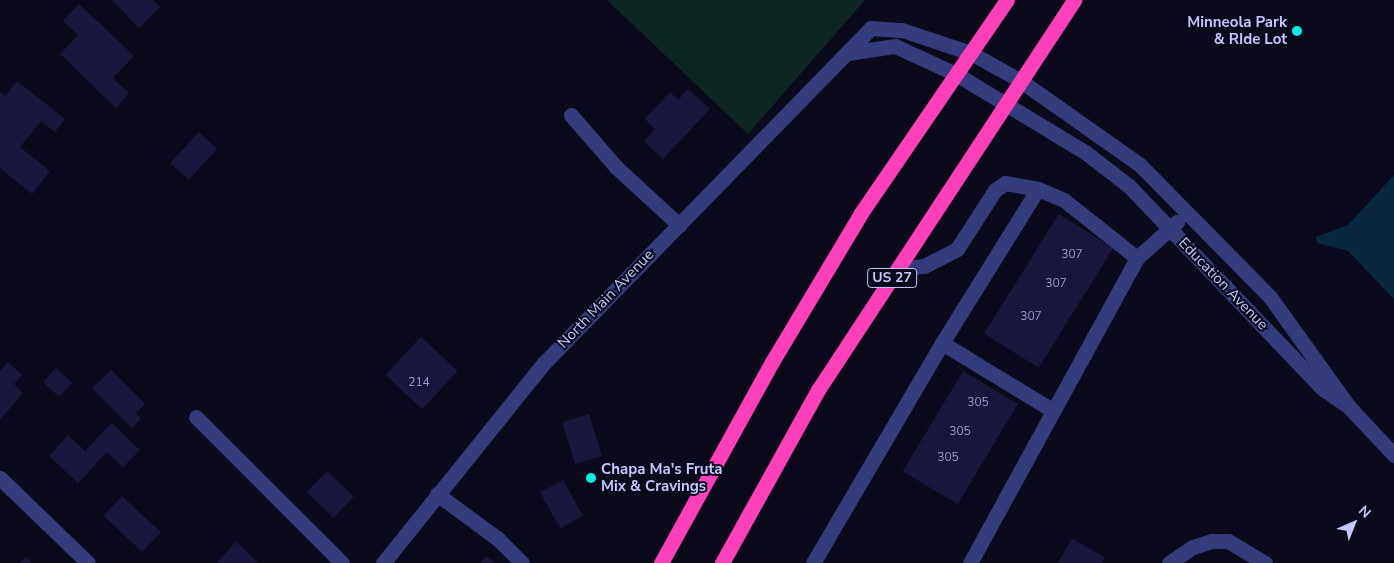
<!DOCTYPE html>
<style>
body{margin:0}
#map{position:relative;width:1394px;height:563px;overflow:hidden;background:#0b0a1c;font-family:"Nunito Sans",sans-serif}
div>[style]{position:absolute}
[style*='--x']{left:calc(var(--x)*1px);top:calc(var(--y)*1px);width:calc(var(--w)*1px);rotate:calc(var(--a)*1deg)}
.green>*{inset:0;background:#0d2621}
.water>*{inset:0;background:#0a2740}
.building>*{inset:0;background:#18163d;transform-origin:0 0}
.minor>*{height:15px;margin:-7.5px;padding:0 7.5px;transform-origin:7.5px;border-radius:7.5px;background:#343c7c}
.highway>*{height:15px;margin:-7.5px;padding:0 7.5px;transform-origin:7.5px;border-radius:7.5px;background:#ff40b8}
.dots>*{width:14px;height:14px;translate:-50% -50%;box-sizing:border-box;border:2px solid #0b0a1c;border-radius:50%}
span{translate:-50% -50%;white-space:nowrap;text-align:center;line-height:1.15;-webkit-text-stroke:4px #0b0a1c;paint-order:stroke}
.number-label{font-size:12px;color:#9a9bce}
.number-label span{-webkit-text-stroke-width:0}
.shield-label span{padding:1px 4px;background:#0b0a1c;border:1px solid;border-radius:4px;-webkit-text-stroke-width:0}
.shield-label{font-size:14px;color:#c5c7ff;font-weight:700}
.poi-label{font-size:15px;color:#c5c7ff;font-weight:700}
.right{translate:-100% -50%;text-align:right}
.left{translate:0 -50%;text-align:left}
.street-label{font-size:15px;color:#c5c7ff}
.north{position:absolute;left:1329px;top:498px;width:50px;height:50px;-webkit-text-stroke:4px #0b0a1c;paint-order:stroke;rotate:44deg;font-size:14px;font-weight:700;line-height:20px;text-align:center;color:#c5c7ff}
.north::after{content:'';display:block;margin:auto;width:18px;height:22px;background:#c5c7ff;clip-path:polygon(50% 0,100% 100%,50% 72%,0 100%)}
</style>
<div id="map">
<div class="green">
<div style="clip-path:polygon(607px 0,865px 0,748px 134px)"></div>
</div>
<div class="water">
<div style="clip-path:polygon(1394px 175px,1394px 299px,1348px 251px,1317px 243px,1316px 237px,1348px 225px)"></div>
</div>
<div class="building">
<div style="clip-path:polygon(112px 0,153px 0,160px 7px,139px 28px)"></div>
<div style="clip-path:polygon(79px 4px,134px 56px,113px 78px,129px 93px,116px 108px,60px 54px,78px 35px,63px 21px)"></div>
<div style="clip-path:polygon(17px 81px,65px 119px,55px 132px,41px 121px,20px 147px,50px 171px,32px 194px,0 168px,0 92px,5px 96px)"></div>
<div style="clip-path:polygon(688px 89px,710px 109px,663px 159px,644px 141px,655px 129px,645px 119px,670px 92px,678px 100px)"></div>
<div style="left:199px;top:132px;width:25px;height:42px;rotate:43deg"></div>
<div style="left:1059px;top:214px;width:64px;height:141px;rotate:32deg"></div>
<div style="left:421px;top:337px;width:50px;height:52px;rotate:43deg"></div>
<div style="clip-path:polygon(8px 362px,22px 375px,14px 384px,23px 393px,0 420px,0 371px)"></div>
<div style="left:56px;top:368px;width:22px;height:19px;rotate:43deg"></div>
<div style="clip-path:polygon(111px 370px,145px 404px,136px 413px,141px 418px,132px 428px,92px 388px)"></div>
<div style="left:963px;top:371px;width:64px;height:117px;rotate:31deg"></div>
<div style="left:589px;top:414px;width:44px;height:28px;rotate:73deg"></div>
<div style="clip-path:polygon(112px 423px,140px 450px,123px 467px,107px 452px,78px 483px,49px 456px,68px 435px,85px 451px)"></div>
<div style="left:327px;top:471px;width:37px;height:29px;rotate:44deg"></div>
<div style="left:563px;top:480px;width:41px;height:26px;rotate:61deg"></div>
<div style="left:122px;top:496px;width:53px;height:27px;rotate:43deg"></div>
<div style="clip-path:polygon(1072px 538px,1105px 558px,1102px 563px,1058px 563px)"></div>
<div style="clip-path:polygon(236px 541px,258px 563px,217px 563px)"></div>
<div style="clip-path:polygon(485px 556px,497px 563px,481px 563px)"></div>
<div style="clip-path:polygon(26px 557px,32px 563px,20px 563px)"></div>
</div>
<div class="minor">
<div style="--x:848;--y:53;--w:48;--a:-8.5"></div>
<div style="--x:895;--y:46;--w:67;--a:24.7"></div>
<div style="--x:956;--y:74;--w:151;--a:31.2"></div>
<div style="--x:1085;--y:152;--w:56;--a:37.7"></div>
<div style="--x:1129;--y:186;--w:279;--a:46.3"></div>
<div style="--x:1322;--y:388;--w:33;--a:35"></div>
<div style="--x:1349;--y:407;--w:66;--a:46.8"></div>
<div style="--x:571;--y:115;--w:69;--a:49.1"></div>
<div style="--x:616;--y:167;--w:86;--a:42.6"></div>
<div style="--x:1137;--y:258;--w:54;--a:-42"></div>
<div style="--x:898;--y:269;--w:26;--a:-7"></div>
<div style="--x:924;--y:266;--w:37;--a:-27"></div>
<div style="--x:957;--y:249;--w:70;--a:-57.2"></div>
<div style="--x:995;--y:190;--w:12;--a:-35"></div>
<div style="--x:1005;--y:183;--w:34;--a:10"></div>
<div style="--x:1038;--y:189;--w:28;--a:23"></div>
<div style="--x:1064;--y:200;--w:93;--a:38.5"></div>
<div style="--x:1137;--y:258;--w:348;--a:118.7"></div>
<div style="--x:942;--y:343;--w:129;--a:31.3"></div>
<div style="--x:196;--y:417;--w:206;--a:45"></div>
<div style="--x:0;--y:478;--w:122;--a:44"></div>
<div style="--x:437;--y:494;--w:76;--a:36.4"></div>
<div style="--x:498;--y:539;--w:34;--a:45"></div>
<div style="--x:383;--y:563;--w:257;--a:-51.2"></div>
<div style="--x:544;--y:363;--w:468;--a:-45.7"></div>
<div style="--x:871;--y:28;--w:31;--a:4"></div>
<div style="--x:902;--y:30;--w:73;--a:18.4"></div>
<div style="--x:971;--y:53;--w:57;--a:29.2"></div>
<div style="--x:1021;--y:81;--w:146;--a:35.2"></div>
<div style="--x:1140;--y:165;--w:185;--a:45.4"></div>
<div style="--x:1270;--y:297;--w:135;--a:54.3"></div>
<div style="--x:813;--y:563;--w:255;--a:-59.6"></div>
<div style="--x:942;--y:343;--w:181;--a:-58.1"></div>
<div style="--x:1169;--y:563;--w:29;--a:-34"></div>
<div style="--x:1193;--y:547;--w:20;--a:-18"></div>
<div style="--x:1212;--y:541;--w:16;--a:0"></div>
<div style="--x:1228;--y:541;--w:43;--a:30.7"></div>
</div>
<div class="highway">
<div style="--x:661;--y:563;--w:230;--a:-61.1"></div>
<div style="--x:772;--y:362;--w:174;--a:-59.1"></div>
<div style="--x:861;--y:213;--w:258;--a:-55.6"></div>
<div style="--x:722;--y:563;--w:198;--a:-61"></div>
<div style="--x:818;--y:390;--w:467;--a:-56.7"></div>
</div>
<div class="dots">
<div style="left:1297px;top:31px;background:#00f0e4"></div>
<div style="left:591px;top:478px;background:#00f0e4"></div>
</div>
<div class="number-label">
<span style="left:1072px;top:255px">307</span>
<span style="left:1056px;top:284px">307</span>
<span style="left:1031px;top:317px">307</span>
<span style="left:419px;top:383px">214</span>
<span style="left:978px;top:403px">305</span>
<span style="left:960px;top:432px">305</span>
<span style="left:948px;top:458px">305</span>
</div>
<div class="shield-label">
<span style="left:892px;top:278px">US 27</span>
</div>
<div class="poi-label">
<span class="right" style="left:1287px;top:31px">Minneola Park<br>&amp; RIde Lot</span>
<span class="left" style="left:601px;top:478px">Chapa Ma's Fruta<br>Mix &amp; Cravings</span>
</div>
<div class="street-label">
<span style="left:1223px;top:284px;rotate:46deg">Education Avenue</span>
<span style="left:606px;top:299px;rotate:-46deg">North Main Avenue</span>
</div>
<div class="north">N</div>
</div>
